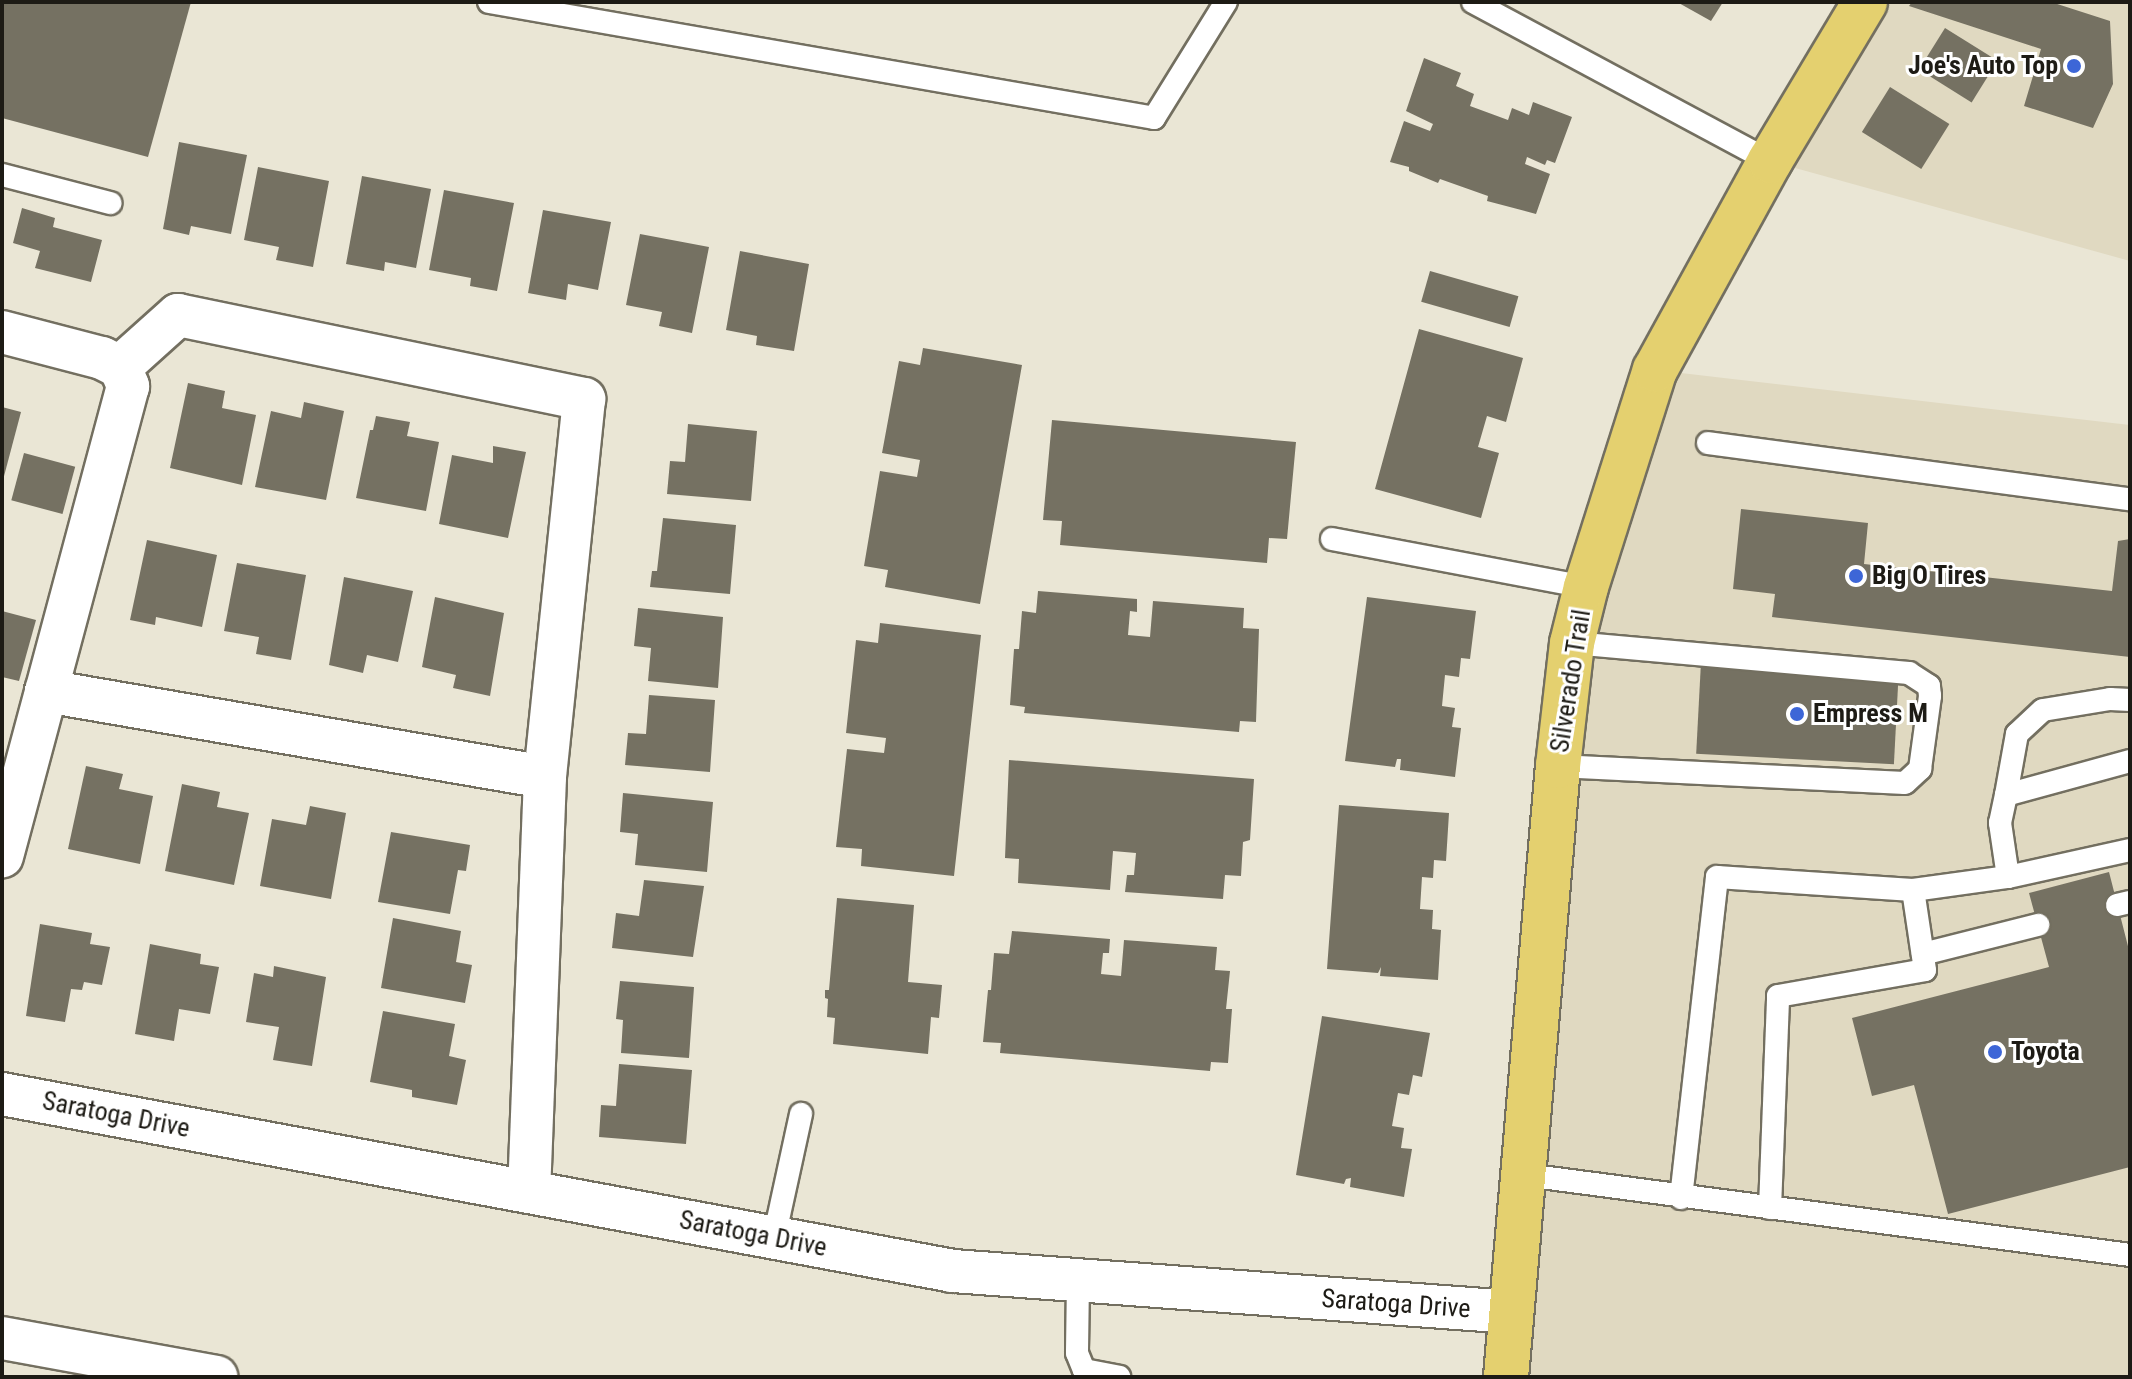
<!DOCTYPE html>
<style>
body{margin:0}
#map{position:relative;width:2132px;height:1379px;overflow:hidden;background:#eae6d5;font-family:"Roboto Condensed",sans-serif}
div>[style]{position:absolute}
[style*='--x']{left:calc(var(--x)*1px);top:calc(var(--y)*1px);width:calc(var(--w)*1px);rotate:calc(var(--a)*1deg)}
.built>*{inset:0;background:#e0d9c1}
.building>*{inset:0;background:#757162;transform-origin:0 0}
.roads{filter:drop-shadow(2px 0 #736f60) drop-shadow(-2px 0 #736f60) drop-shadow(0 2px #736f60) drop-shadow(0 -2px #736f60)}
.service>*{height:22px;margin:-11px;padding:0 11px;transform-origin:11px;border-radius:11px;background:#fff}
.minor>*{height:42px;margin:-21px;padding:0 21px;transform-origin:21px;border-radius:21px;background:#fff}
.primary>*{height:44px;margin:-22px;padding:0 22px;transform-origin:22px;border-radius:22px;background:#e4d06f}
.dots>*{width:22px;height:22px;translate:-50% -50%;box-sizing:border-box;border:4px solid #fff;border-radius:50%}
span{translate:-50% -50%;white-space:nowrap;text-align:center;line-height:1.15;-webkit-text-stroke:6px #fff;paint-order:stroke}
.poi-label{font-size:26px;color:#1d1b15;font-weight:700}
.right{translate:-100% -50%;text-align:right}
.left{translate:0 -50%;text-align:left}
.street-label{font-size:26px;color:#1d1b15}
.frame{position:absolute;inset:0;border:4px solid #1d1b15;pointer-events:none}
</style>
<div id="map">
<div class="built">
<div style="clip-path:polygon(1865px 2px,2130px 2px,2130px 261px,1770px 161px)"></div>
<div style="clip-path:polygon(1655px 370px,2130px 425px,2130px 1377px,1506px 1377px,1558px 766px)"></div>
</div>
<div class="building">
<div style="clip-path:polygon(2px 2px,191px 2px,148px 157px,2px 118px)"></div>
<div style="clip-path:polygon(1677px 2px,1723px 2px,1711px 21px)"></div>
<div style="clip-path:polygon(1912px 2px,2051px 2px,2110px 21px,2113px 84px,2093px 128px,2024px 106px,2041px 49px,1909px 6px)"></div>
<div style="left:1945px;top:28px;width:62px;height:49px;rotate:32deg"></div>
<div style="clip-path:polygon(1424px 58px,1461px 73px,1456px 86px,1474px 94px,1470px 106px,1508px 120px,1512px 108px,1529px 115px,1533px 102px,1572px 117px,1555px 163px,1547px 160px,1545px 165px,1527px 157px,1525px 164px,1550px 174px,1536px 214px,1487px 201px,1488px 196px,1440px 179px,1438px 183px,1409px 171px,1409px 167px,1390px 162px,1404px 121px,1430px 131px,1433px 124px,1406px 111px)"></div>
<div style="left:1890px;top:87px;width:70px;height:53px;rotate:32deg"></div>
<div style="clip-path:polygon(179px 142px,247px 155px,231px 234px,191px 226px,189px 235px,163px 229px)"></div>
<div style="clip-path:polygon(258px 167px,329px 181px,313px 267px,276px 260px,279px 247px,244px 240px)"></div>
<div style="clip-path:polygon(362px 176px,431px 189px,416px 268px,385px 262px,384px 271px,346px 264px)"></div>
<div style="clip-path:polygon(444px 190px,514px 203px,497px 291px,470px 286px,471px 278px,429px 270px)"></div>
<div style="clip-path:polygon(22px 208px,55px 218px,53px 227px,102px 240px,91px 282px,35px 268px,40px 251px,13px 243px)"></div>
<div style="clip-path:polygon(543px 210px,611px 222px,598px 290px,568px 284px,566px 300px,528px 293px)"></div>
<div style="clip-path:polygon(640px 234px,709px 247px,692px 333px,659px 326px,662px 312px,626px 305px)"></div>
<div style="clip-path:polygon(740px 251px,809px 264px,794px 351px,756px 345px,757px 336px,726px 330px)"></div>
<div style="left:1430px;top:271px;width:92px;height:32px;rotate:16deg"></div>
<div style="clip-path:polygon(1419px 329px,1523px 358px,1506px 422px,1487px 416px,1478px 447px,1499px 453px,1481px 518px,1375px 489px)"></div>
<div style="clip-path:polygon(923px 348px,1022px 365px,980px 604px,885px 587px,888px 570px,864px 566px,880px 471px,917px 477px,920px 460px,882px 453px,899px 361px,920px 365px)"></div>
<div style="clip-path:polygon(188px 383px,225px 391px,222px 408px,256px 415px,242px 485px,170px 468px)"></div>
<div style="clip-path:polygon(304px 402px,344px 411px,326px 500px,255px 487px,271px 411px,301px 418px)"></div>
<div style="clip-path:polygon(2px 407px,21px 412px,3px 480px,2px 480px)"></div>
<div style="clip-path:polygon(376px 416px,410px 422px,407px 436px,439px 442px,426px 511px,356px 498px,370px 430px,373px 430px)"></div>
<div style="clip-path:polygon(1052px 420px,1296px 442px,1287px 539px,1269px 538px,1267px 563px,1060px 545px,1062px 521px,1043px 520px)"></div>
<div style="clip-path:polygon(688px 424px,757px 431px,751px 501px,667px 494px,670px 461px,685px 462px)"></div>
<div style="clip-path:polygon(493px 446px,526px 452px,508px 538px,439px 524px,452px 455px,493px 463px)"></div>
<div style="left:24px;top:453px;width:53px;height:49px;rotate:15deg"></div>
<div style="clip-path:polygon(1741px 509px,1868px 523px,1864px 564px,2112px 591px,2118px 541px,2130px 539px,2130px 657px,1772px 617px,1775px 594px,1733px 589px)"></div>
<div style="clip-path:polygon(663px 518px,736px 525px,730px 594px,650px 587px,652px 571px,657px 571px)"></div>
<div style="clip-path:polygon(147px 540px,217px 555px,202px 627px,156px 617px,155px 625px,130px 620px)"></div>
<div style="clip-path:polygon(237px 563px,306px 575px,291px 660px,256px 654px,259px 637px,224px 631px)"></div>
<div style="clip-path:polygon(344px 577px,413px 591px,398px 662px,367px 655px,363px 673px,329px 665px)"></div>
<div style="clip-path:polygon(1038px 591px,1137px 599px,1137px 612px,1130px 611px,1128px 635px,1150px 637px,1153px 601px,1244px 608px,1243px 628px,1259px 629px,1256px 722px,1240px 721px,1239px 732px,1024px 713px,1025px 707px,1010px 705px,1014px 649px,1019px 649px,1022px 611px,1036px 613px)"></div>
<div style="clip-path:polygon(435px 597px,504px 613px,490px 696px,453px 688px,456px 675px,422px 667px)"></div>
<div style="clip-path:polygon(1367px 597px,1476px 611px,1470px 659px,1461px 658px,1459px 677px,1445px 675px,1442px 706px,1455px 708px,1452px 727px,1461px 728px,1455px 777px,1400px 770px,1401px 759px,1397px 759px,1395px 767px,1345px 761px)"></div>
<div style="clip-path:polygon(638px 608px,723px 617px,718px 688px,648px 681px,651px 648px,634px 646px)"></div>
<div style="clip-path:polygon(2px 611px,36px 620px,19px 681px,2px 677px)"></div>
<div style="clip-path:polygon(880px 623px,981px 635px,954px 876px,861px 866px,862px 849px,836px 847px,847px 749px,884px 753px,886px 738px,846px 733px,856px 640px,878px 643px)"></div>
<div style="left:1701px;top:662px;width:198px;height:92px;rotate:3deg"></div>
<div style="clip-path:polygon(649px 695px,715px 700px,710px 772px,625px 765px,628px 733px,646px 734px)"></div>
<div style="clip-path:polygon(1009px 760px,1254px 779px,1250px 840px,1243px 842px,1241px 876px,1225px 875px,1223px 899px,1125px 892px,1127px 875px,1134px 875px,1136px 853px,1113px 851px,1110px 890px,1018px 883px,1019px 859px,1005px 858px)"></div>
<div style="clip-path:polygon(86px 766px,123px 774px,119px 789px,153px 796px,140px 864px,68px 849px)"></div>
<div style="clip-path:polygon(182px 784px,220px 792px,217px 807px,249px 813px,234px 885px,165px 871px)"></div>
<div style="clip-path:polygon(623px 793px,713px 802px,707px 872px,635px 865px,638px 834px,620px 832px)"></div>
<div style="clip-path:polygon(1339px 805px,1449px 813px,1446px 861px,1434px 860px,1433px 878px,1422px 877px,1420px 909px,1433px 910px,1432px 929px,1441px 930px,1438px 980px,1380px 976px,1381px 967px,1378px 973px,1327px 969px)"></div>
<div style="clip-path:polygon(310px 806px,346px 813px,331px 899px,260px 886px,272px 819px,306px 825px)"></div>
<div style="clip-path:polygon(391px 832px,470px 845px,466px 871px,458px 870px,450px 914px,378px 902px)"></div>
<div style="clip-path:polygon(2109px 872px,2130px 954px,2130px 1167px,1948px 1214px,1914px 1085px,1872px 1096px,1852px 1018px,2049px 967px,2029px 893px)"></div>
<div style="clip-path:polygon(644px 880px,704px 886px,693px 957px,612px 948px,616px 913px,639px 916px)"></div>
<div style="clip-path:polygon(837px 898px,914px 905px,908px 982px,942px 985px,939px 1018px,931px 1017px,928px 1054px,833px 1044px,835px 1018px,827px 1017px,828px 999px,825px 998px,825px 990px,829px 990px)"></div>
<div style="clip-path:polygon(393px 918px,461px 931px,456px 962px,472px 965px,465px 1003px,381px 988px)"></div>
<div style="clip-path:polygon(40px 924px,92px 933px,90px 944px,110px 947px,102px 985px,84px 982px,82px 990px,71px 989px,65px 1022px,26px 1016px)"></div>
<div style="clip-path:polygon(1012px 931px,1110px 939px,1109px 953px,1103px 953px,1101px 974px,1121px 976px,1124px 940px,1217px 947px,1215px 970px,1230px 971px,1226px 1009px,1232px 1009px,1228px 1063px,1211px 1062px,1210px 1071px,1000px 1053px,1001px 1043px,983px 1042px,988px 990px,991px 990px,994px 953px,1009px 954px)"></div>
<div style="clip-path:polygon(150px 944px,201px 954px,200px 964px,219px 967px,210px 1014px,179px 1009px,174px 1041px,135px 1034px)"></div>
<div style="clip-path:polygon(274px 966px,326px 977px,312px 1066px,273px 1060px,279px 1027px,246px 1022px,254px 973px,273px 977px)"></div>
<div style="clip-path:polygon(620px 981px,694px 987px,689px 1058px,621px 1053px,623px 1020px,616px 1019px)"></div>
<div style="clip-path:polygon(383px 1011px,455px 1024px,449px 1056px,466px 1060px,457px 1105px,412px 1097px,412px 1090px,370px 1082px)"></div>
<div style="clip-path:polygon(1322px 1016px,1430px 1033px,1422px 1077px,1413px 1075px,1409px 1095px,1398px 1093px,1392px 1126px,1404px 1128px,1401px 1148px,1412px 1149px,1404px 1197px,1350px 1187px,1351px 1178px,1346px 1179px,1344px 1184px,1296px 1175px)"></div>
<div style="clip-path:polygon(619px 1064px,692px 1070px,686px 1144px,599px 1137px,601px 1105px,616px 1106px)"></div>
</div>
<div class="roads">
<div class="service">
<div style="--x:489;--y:2;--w:675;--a:9.89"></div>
<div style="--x:1154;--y:118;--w:137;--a:-58.2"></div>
<div style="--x:1473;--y:2;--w:337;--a:28.2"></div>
<div style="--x:2;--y:175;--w:112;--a:14.5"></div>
<div style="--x:1708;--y:443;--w:426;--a:7.6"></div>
<div style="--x:1332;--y:539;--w:258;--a:10.7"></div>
<div style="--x:1558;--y:766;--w:347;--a:2.8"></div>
<div style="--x:1905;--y:783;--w:21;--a:-43"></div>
<div style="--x:1920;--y:769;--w:74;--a:-82.2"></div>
<div style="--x:1930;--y:696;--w:10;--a:-96"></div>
<div style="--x:1929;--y:686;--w:24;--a:-147"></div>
<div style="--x:1909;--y:673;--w:338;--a:-174.9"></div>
<div style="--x:2006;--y:795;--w:62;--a:-79.8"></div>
<div style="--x:2017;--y:734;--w:35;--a:-43"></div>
<div style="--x:2043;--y:710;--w:68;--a:-9.3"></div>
<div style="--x:2110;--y:699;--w:20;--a:3"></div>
<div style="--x:2008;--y:877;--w:125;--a:-12.5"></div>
<div style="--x:2117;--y:905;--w:13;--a:-13"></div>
<div style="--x:1923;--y:954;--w:119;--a:-14.2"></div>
<div style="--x:1526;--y:1175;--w:609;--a:7.54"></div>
<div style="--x:1681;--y:1198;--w:323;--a:-83.6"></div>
<div style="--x:1717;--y:877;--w:196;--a:3.8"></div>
<div style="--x:1913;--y:890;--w:96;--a:-7.8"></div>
<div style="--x:2008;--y:877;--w:55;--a:-98.4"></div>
<div style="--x:2000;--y:823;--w:29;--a:-78"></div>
<div style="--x:2006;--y:795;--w:129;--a:-15.3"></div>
<div style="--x:1770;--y:1208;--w:212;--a:-87.8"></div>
<div style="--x:1778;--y:996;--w:149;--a:-10"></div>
<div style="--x:1925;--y:970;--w:81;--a:-98.5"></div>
<div style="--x:774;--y:1238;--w:127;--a:-77.7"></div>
<div style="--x:1078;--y:1280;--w:73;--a:90.8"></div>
<div style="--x:1077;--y:1353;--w:18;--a:68"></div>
<div style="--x:1084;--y:1370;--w:36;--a:11"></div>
</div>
<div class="minor">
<div style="--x:2;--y:332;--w:103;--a:14.6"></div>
<div style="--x:102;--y:358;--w:20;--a:27"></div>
<div style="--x:120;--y:367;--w:21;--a:67"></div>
<div style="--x:128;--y:386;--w:487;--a:105"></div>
<div style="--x:120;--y:367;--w:78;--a:-41.9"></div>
<div style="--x:178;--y:315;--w:415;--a:11.7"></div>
<div style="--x:584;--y:399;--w:380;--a:95.9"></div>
<div style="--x:545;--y:777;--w:415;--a:92.2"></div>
<div style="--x:46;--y:691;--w:506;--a:9.78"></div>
<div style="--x:2;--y:1094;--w:967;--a:10.54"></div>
<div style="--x:953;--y:1271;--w:560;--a:4.2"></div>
<div style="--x:2;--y:1338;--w:218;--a:10.3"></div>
</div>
<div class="primary">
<div style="--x:1506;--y:1377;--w:613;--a:-85.14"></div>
<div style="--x:1558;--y:766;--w:124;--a:-83.5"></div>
<div style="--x:1572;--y:643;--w:58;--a:-76"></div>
<div style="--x:1586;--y:587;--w:228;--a:-72.4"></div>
<div style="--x:1655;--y:370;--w:239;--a:-61.2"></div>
<div style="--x:1770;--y:161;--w:185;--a:-59.1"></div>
</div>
</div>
<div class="dots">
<div style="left:2074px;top:66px;background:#3d66d7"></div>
<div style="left:1856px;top:576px;background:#3d66d7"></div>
<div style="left:1797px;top:714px;background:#3d66d7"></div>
<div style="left:1995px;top:1052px;background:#3d66d7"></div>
</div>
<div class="poi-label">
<span class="right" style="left:2058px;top:66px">Joe's Auto Top</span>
<span class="left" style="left:1872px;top:576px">Big O Tires</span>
<span class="left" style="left:1813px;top:714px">Empress M</span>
<span class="left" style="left:2011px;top:1052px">Toyota</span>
</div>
<div class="street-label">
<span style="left:1571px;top:681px;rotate:-81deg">Silverado Trail</span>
<span style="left:116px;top:1115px;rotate:11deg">Saratoga Drive</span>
<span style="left:753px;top:1234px;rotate:11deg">Saratoga Drive</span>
<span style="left:1396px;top:1304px;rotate:4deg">Saratoga Drive</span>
</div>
<div class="frame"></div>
</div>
